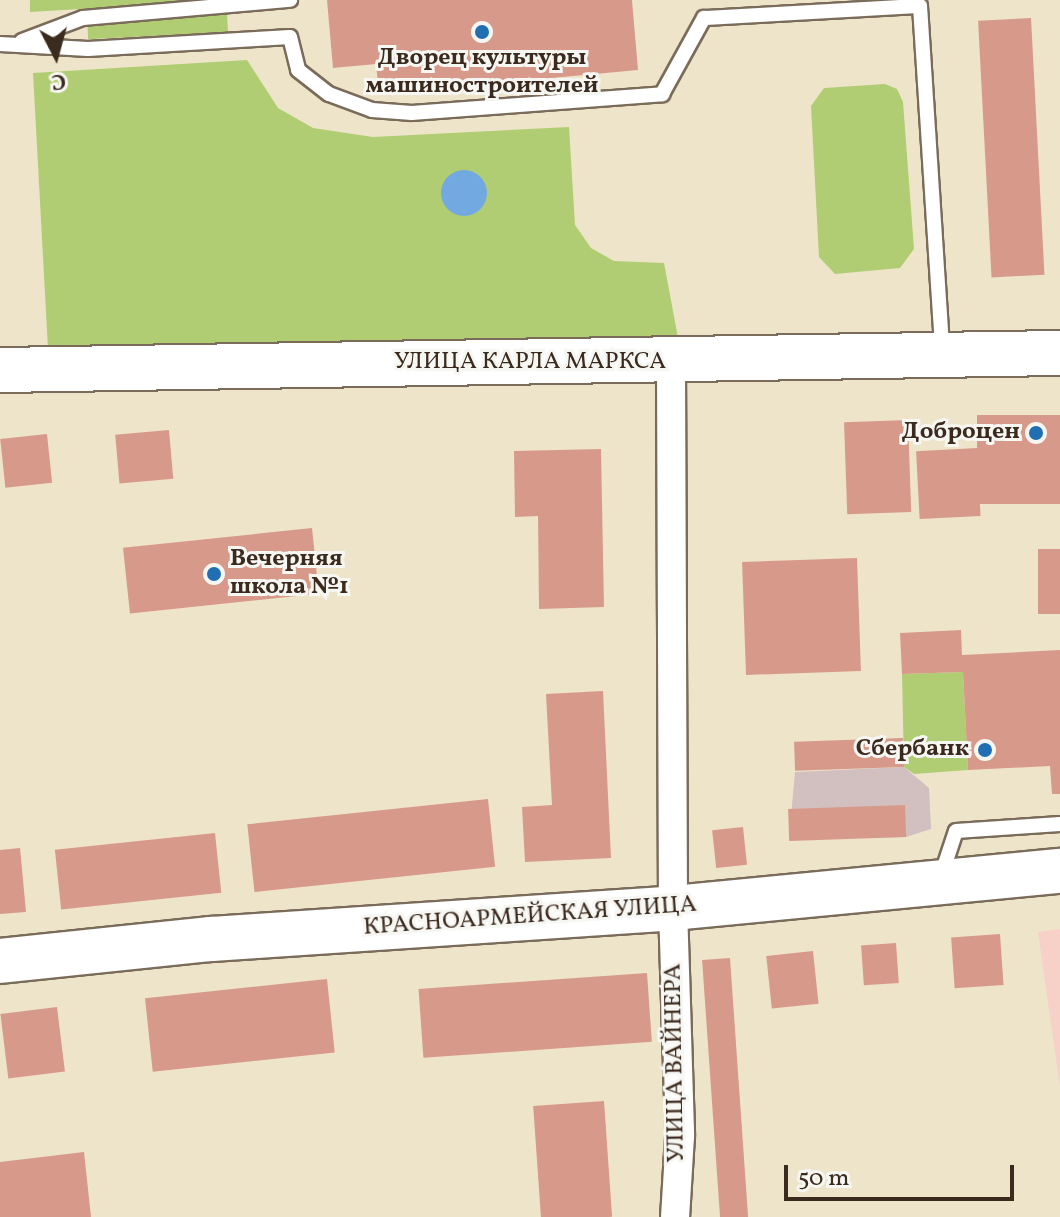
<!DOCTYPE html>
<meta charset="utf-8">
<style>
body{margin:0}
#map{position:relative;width:1060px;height:1217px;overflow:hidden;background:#eee4c9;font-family:Vollkorn,serif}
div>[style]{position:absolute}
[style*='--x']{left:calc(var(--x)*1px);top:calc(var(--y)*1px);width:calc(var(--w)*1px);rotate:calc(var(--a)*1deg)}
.built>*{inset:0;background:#f7d1c8}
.industrial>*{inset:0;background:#d2bfc0}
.green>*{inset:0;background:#b1cd73;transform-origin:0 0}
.water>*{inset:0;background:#73a9e1}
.round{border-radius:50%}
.building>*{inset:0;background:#d79a8a;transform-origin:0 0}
.roads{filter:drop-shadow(2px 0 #7a6b5a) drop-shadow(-2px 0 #7a6b5a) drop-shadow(0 2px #7a6b5a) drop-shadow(0 -2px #7a6b5a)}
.lane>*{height:14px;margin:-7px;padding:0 7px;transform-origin:7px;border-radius:7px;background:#fff}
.street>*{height:28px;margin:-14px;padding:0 14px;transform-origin:14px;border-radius:14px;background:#fff}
.primary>*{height:44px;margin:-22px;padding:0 22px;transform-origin:22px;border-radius:22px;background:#fff}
.dots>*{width:22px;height:22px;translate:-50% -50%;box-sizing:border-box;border:4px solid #f6f6f2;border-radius:50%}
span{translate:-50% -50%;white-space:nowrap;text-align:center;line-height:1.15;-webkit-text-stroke:6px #f6f6f2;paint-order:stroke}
.poi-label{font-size:24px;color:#3b2a1e;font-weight:700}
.right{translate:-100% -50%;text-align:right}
.left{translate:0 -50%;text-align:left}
.street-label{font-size:24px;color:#3b2a1e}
.north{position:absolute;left:16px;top:16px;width:80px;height:80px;-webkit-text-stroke:6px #f6f6f2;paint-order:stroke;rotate:174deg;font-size:22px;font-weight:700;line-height:32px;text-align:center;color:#3b2a1e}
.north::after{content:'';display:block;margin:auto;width:28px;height:36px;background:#3b2a1e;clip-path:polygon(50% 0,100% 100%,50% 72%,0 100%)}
.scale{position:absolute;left:784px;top:1165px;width:230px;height:36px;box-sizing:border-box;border:4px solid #3b2a1e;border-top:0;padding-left:10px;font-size:24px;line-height:28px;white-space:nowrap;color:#3b2a1e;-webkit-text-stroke:6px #f6f6f2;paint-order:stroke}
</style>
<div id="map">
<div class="built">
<div style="clip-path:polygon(1060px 929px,1060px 1087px,1038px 932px)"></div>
</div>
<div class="industrial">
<div style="clip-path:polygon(904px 767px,929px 788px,931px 829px,906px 837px,789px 839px,795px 772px)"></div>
</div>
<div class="green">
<div style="clip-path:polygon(30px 0,232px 0,30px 12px)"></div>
<div style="left:227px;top:13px;width:19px;height:140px;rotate:87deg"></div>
<div style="clip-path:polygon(247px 60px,278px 108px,313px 128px,373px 137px,569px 127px,575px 225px,591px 248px,614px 261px,664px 263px,679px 343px,48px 349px,33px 73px)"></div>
<div style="clip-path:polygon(885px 84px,897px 89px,903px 102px,914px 249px,900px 268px,835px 274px,819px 257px,811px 106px,824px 88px)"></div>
<div style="clip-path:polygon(963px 672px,968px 770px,914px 774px,904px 767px,902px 674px)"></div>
</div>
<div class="water">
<div class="round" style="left:441px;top:170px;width:46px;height:46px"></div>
</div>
<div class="building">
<div style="clip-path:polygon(327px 0,632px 0,638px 70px,379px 94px,376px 64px,333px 68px)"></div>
<div style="left:1031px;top:18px;width:257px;height:53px;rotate:87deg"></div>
<div style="left:1060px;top:415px;width:89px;height:83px;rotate:90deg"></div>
<div style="left:908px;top:420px;width:92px;height:64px;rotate:88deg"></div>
<div style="left:169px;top:430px;width:49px;height:54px;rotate:85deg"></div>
<div style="left:47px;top:434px;width:49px;height:47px;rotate:84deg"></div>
<div style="left:977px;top:448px;width:68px;height:61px;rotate:87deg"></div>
<div style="clip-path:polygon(601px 449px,604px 607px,539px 609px,538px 516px,515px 517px,514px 451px)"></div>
<div style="left:312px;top:528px;width:66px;height:190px;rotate:84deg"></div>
<div style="left:1060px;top:549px;width:65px;height:22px;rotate:90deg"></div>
<div style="left:857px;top:558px;width:113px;height:115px;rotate:88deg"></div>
<div style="clip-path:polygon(961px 630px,962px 655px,1060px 650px,1060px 794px,1052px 794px,1050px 766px,968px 770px,963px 672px,902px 674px,900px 633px)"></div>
<div style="clip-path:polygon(603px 691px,611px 858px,525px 862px,522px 807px,552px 805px,546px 694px)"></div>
<div style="left:903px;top:738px;width:29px;height:109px;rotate:88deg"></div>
<div style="left:488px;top:799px;width:68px;height:242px;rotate:84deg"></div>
<div style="left:905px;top:805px;width:32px;height:117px;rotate:88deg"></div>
<div style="left:743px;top:827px;width:38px;height:31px;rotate:84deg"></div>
<div style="left:215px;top:833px;width:60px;height:161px;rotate:84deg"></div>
<div style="clip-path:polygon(20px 848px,26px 912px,0 914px,0 850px)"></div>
<div style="left:1000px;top:934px;width:51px;height:49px;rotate:86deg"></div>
<div style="left:896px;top:943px;width:40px;height:35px;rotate:86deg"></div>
<div style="left:813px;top:951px;width:53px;height:47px;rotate:84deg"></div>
<div style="left:730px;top:958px;width:260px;height:28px;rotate:86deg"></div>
<div style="left:647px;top:973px;width:69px;height:229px;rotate:86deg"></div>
<div style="left:327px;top:979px;width:74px;height:183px;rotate:84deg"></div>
<div style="left:57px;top:1007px;width:65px;height:57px;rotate:83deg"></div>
<div style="left:604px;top:1101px;width:116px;height:71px;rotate:86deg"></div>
<div style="clip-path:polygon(84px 1152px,91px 1217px,0 1217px,0 1162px)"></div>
</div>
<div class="roads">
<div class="lane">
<div style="--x:22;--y:41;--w:65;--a:-20.7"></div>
<div style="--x:83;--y:18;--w:208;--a:-5"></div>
<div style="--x:0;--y:44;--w:88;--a:3.3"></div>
<div style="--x:88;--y:49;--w:202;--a:-3.4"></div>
<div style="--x:290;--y:37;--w:34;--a:76"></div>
<div style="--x:298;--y:70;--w:39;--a:38"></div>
<div style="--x:329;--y:94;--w:46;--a:20.4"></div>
<div style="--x:372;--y:110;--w:40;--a:4.3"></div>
<div style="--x:412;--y:113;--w:251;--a:-4.3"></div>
<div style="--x:662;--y:94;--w:87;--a:-61.1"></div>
<div style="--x:704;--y:18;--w:216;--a:-3.2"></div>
<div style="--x:920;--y:6;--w:345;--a:86.3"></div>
<div style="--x:941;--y:876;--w:47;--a:-71.6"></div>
<div style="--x:956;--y:831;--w:104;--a:-3.9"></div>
</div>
<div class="street">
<div style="--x:671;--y:363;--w:545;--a:89.79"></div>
<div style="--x:673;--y:908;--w:228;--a:88.2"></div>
<div style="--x:680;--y:1136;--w:81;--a:93.5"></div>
</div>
<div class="primary">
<div style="--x:0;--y:370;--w:1060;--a:-0.92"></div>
<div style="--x:0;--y:961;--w:212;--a:-6"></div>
<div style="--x:211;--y:939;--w:463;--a:-3.8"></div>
<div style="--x:673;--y:908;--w:389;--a:-5.5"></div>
</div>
</div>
<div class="dots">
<div style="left:482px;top:32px;background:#1f6fb2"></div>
<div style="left:1036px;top:433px;background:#1f6fb2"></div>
<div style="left:214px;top:574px;background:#1f6fb2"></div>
<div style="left:985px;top:750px;background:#1f6fb2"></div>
</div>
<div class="poi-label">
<span style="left:482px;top:73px">Дворец культуры<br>машиностроителей</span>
<span class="right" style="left:1020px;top:433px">Доброцен</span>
<span class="left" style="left:230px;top:574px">Вечерняя<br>школа №1</span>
<span class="right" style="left:969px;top:750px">Сбербанк</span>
</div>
<div class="street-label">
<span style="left:530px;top:363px">УЛИЦА КАРЛА МАРКСА</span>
<span style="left:530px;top:917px;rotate:-4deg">КРАСНОАРМЕЙСКАЯ УЛИЦА</span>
<span style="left:676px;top:1063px;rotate:-91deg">УЛИЦА ВАЙНЕРА</span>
</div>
<div class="north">С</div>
<div class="scale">50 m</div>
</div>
